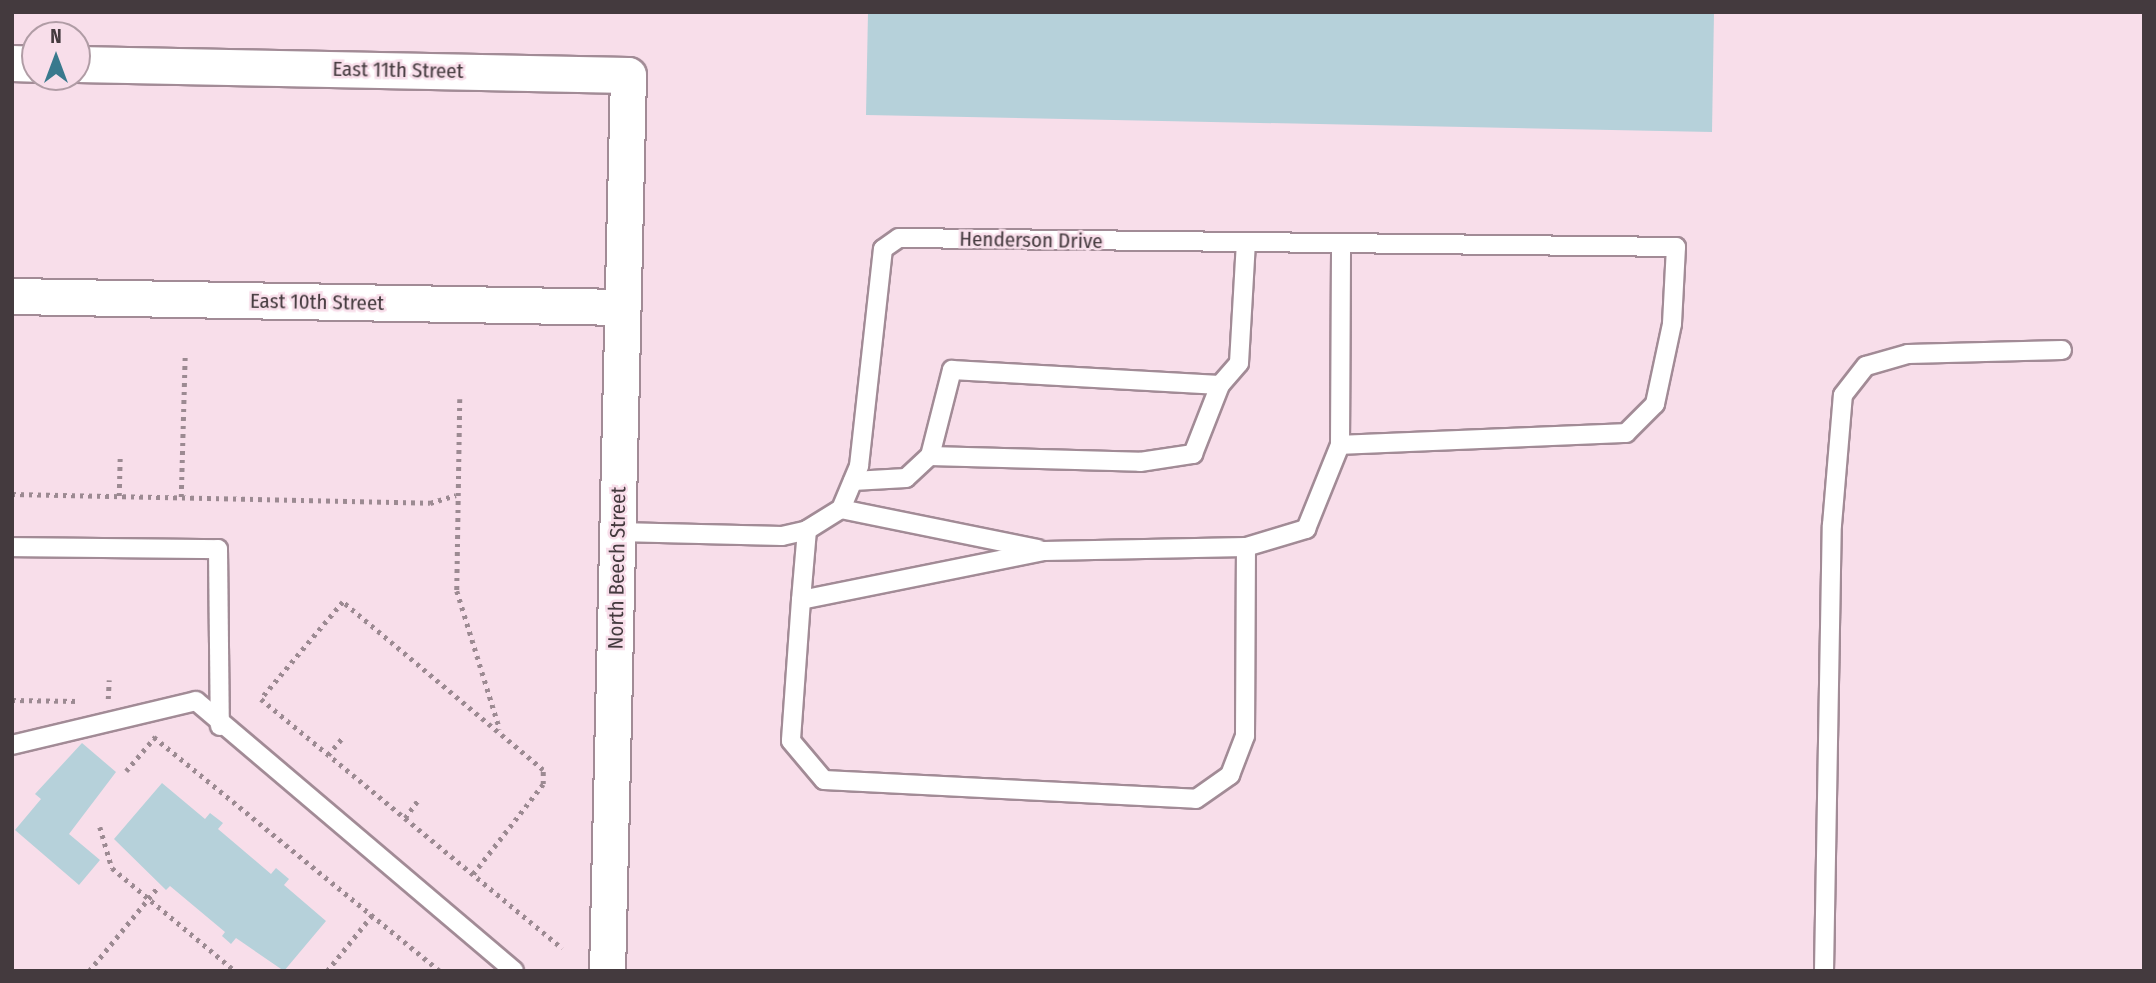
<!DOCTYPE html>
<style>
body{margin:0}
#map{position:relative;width:2156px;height:983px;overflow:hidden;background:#f8deea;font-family:"Fira Sans Condensed",sans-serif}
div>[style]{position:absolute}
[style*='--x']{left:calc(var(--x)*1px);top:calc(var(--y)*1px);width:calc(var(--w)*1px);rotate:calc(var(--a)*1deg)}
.building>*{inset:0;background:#b6d1da}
.path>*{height:4.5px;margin-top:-2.25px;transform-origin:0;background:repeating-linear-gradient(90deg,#9c8a92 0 3.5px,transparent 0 8.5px)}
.roads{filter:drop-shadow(2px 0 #a28b96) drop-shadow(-2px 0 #a28b96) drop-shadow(0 2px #a28b96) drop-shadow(0 -2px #a28b96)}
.lane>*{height:18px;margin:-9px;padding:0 9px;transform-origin:9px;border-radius:9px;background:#fff}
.street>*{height:35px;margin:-17.5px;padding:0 17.5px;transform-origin:17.5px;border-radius:17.5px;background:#fff}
span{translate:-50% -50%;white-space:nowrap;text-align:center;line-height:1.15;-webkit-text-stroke:5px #f8deea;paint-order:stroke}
.street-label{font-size:21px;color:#443a3e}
.frame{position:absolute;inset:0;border:14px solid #443a3e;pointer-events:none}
.north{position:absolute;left:21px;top:21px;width:70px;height:70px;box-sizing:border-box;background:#f8deea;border:2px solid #b09ca5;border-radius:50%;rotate:0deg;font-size:19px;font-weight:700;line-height:28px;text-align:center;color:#443a3e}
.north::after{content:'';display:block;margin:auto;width:24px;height:32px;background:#39798d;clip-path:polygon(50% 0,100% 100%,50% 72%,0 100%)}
</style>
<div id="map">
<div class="building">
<div style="clip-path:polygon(868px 12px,1714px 12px,1712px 132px,866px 115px)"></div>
<div style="clip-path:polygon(82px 743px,116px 772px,69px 834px,100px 860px,79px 885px,15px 830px,41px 799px,35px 794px)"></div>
<div style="clip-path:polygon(162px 783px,205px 819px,210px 813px,223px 823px,218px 829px,271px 874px,276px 868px,289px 879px,284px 885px,326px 921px,284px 971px,236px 938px,231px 944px,222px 936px,225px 932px,170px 886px,166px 890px,114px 839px)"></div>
</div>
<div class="path">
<div style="--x:460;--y:399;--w:192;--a:90.9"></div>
<div style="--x:457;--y:591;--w:145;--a:72.8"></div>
<div style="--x:12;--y:494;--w:418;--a:1.2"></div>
<div style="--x:430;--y:503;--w:27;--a:-17"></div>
<div style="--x:119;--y:496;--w:40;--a:-88.6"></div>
<div style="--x:181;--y:497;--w:140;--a:-88.4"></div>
<div style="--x:108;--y:699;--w:19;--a:-87"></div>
<div style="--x:12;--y:700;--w:66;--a:0.9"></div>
<div style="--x:154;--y:737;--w:370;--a:39.3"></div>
<div style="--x:328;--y:755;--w:25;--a:-50"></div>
<div style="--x:126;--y:771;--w:45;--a:-49.5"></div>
<div style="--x:405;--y:818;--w:24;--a:-54"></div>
<div style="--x:100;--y:827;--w:43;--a:73.7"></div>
<div style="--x:112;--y:868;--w:160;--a:39.9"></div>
<div style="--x:473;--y:874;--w:114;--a:-52.1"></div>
<div style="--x:543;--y:784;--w:14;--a:-90"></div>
<div style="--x:543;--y:770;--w:261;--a:-140"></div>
<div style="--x:343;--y:602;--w:127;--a:130.2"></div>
<div style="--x:261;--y:699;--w:391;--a:39.6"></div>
<div style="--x:89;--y:971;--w:109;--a:-50.6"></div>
<div style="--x:327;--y:971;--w:73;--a:-51.1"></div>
</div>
<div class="roads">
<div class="lane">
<div style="--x:930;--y:456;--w:89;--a:-75.7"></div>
<div style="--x:952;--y:370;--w:268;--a:3.2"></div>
<div style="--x:853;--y:481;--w:53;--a:-3.2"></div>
<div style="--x:906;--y:478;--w:33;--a:-43"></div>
<div style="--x:930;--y:456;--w:210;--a:1.6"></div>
<div style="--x:1140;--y:462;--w:54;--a:-8.6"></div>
<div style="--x:1193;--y:454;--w:74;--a:-68.6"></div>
<div style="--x:1220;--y:385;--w:29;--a:-49"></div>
<div style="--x:1239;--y:363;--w:121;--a:-86.7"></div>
<div style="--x:841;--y:509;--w:201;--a:11.5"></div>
<div style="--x:807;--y:530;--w:70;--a:94.9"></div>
<div style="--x:801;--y:600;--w:248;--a:-11.4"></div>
<div style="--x:1044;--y:551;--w:202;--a:-1.1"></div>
<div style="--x:1246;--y:547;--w:63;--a:-16.7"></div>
<div style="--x:1306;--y:529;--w:91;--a:-68"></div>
<div style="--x:1340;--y:445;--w:202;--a:-89.7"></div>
<div style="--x:618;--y:532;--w:164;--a:1.4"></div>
<div style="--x:782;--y:536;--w:26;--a:-13"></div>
<div style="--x:807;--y:530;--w:40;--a:-32"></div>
<div style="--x:841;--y:509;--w:47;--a:-67.3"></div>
<div style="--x:859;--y:466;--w:218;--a:-83.7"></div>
<div style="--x:883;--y:249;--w:19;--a:-35"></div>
<div style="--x:899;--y:238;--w:777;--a:0.66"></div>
<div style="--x:1676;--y:247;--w:77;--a:93"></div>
<div style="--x:1672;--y:324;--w:82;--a:102"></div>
<div style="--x:1655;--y:404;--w:41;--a:135"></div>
<div style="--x:1626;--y:433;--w:286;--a:177.6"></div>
<div style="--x:12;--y:547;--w:206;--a:0.6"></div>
<div style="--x:218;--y:549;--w:177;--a:89.4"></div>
<div style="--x:801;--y:600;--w:141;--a:94.1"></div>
<div style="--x:791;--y:741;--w:51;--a:49.8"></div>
<div style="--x:824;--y:780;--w:372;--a:2.9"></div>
<div style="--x:1196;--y:799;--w:42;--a:-35.2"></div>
<div style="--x:1230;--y:775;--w:42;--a:-69"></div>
<div style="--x:1245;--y:736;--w:189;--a:-89.7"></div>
<div style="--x:12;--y:745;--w:189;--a:-13.4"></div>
<div style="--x:196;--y:701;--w:417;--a:40.3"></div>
<div style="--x:1824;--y:971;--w:446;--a:-89"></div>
<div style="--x:1832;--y:525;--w:130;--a:-85.2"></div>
<div style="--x:1843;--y:395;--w:37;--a:-52"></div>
<div style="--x:1866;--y:366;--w:44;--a:-15.9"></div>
<div style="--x:1908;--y:354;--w:154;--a:-1.5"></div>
</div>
<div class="street">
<div style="--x:12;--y:63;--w:23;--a:2"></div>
<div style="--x:77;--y:64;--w:551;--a:1.14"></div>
<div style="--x:628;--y:75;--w:896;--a:91.34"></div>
<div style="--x:12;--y:296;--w:610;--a:1.03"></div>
</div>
</div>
<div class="street-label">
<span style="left:398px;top:70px;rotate:1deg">East 11th Street</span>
<span style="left:1031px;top:240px;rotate:1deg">Henderson Drive</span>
<span style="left:317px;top:302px;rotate:1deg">East 10th Street</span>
<span style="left:617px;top:568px;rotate:-89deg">North Beech Street</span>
</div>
<div class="frame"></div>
<div class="north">N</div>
</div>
